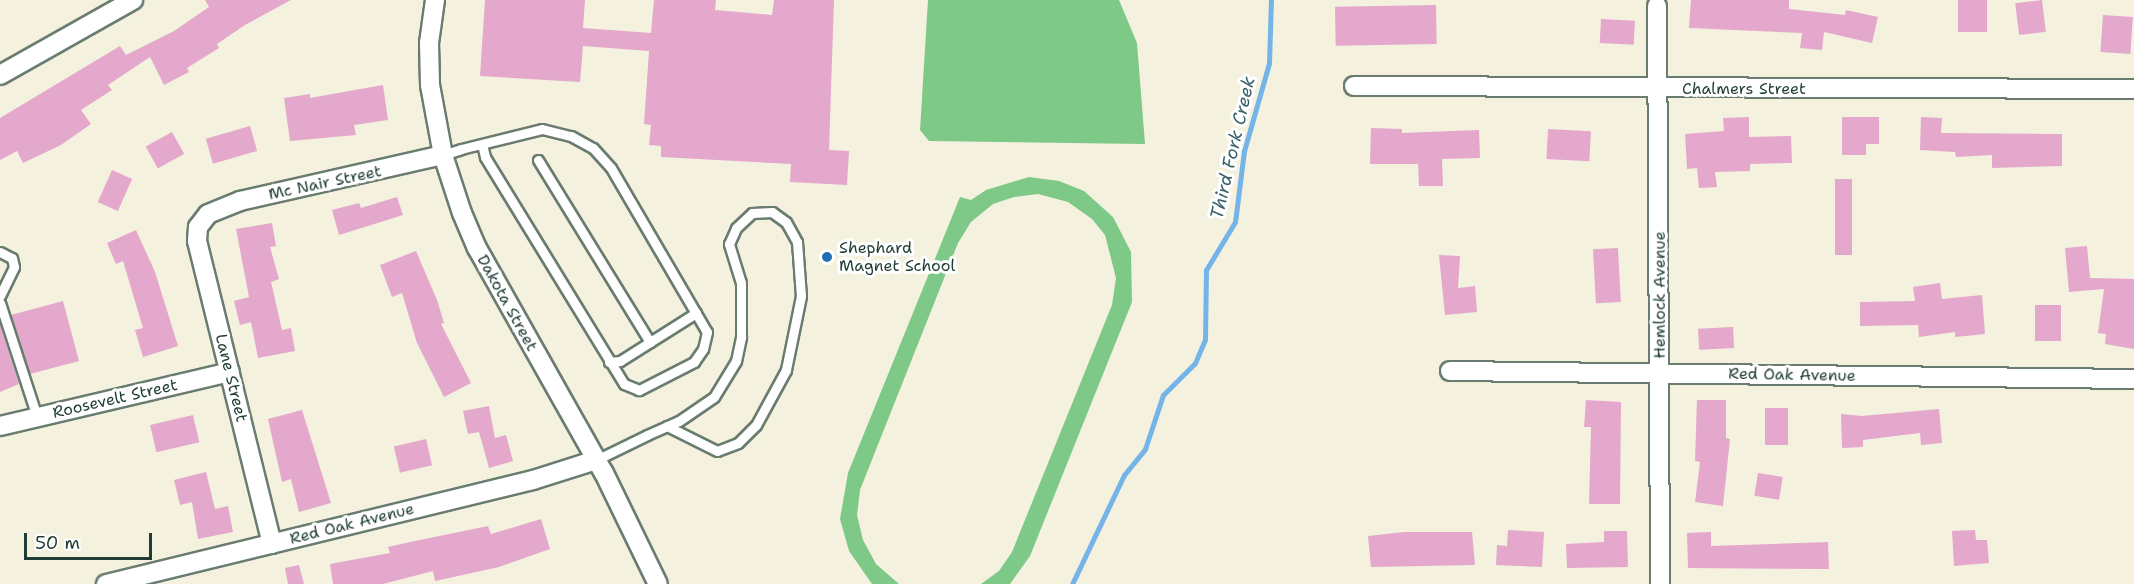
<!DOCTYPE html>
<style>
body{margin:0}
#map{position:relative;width:2134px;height:584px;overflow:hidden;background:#f4f1df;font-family:"Shantell Sans",sans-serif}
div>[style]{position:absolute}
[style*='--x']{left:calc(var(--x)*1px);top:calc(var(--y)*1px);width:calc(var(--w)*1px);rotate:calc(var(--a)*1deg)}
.green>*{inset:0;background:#7ec987}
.stream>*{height:5px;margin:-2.5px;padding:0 2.5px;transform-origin:2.5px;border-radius:2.5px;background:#74b4e8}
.building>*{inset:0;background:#e3a8cb;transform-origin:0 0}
.roads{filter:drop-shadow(2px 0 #6a7c70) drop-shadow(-2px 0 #6a7c70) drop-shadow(0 2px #6a7c70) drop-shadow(0 -2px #6a7c70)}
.lane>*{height:9px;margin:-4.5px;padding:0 4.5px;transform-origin:4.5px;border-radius:4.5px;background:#fff}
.street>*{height:18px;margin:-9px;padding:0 9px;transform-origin:9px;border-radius:9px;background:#fff}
.dots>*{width:16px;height:16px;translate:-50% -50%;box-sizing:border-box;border:3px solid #fff;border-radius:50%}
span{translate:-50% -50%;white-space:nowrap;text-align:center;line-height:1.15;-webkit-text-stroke:6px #fff;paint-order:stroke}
.street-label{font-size:16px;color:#1f3d34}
.poi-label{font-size:16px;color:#1f3d34}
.left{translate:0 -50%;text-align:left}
.water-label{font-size:18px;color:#39616a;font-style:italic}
.scale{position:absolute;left:24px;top:533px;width:128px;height:27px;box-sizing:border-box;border:3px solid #1f3d34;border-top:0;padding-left:8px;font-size:18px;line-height:21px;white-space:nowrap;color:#1f3d34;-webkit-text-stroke:4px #fff;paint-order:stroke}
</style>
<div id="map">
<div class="green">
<div style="clip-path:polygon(928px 0,1119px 0,1137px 43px,1145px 144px,929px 141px,920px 130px)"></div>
<div style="clip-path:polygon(1029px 177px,1059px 181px,1084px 191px,1113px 217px,1131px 252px,1132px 302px,1030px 556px,1010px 584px,981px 584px,999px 571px,1012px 552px,1112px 305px,1116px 278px,1105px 235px,1092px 219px,1068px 202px,1038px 194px,1014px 197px,993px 204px,971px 222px,958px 243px,860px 490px,857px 515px,863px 540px,876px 564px,899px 584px,872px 584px,849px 551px,840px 519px,848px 473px,960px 197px,971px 200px,986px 190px)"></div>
</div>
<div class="stream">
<div style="--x:1072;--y:584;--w:121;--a:-64.5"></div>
<div style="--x:1124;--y:475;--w:33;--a:-51"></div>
<div style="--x:1145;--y:449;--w:57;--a:-71.6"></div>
<div style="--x:1163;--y:395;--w:45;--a:-45"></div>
<div style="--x:1195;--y:363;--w:25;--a:-67"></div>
<div style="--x:1205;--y:340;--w:70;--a:-89.2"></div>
<div style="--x:1206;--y:270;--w:56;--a:-58.9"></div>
<div style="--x:1235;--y:222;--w:72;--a:-82.8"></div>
<div style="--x:1244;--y:151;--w:91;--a:-74.1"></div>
<div style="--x:1269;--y:63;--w:63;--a:-88.2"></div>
</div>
<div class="building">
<div style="clip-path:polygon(205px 0,291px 0,245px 25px,217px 44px,219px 48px,187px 68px,189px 72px,164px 85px,150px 57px,108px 85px,112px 90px,81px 110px,91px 124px,61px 145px,23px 163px,17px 151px,0 160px,0 118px,120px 46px,126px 55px,174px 31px,209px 7px)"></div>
<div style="clip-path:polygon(485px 0,585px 0,583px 28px,651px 33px,654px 0,716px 0,715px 10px,772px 15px,774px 0,834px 0,829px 150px,849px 151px,847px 185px,790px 182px,791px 164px,661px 157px,661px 146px,649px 145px,651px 125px,644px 124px,649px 51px,583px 46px,580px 82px,480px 76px)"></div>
<div style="clip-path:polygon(1691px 0,1789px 0,1789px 9px,1845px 15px,1846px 10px,1878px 17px,1872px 43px,1824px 32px,1822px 50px,1800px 48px,1802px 33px,1689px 28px)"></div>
<div style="left:1958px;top:0;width:29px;height:32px"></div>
<div style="left:2042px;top:0;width:32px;height:27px;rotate:83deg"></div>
<div style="left:1436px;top:5px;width:39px;height:101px;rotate:89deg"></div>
<div style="left:2103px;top:15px;width:30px;height:37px;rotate:4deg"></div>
<div style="left:1601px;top:19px;width:34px;height:24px;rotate:3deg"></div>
<div style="clip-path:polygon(383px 85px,388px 120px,354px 125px,356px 135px,290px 141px,284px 98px,310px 94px,310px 98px)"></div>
<div style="clip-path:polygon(1749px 117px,1749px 137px,1791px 136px,1792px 163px,1750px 164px,1750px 171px,1715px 172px,1717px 187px,1699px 188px,1697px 168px,1687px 169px,1685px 134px,1724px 131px,1723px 118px)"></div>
<div style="clip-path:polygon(1842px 117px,1879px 117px,1879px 144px,1866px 144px,1866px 155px,1842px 155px)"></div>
<div style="clip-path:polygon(1921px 117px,1942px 118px,1941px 133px,2062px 134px,2062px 166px,1992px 168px,1992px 155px,1956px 157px,1955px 152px,1920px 150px)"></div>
<div style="left:250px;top:126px;width:26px;height:46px;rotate:74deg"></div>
<div style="clip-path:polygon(1371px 128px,1402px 129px,1402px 133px,1479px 130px,1480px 158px,1442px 159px,1443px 186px,1419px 186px,1418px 164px,1370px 164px)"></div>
<div style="left:1548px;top:129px;width:43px;height:30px;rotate:3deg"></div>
<div style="left:172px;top:132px;width:25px;height:30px;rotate:61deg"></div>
<div style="left:112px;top:170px;width:22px;height:35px;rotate:24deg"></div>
<div style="left:1835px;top:179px;width:17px;height:76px"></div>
<div style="clip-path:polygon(397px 197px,403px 215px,339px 235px,332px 210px,359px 203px,361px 208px)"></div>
<div style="clip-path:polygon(272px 223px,276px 246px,270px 247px,279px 279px,271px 282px,282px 330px,291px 328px,295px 351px,258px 358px,251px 322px,240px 325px,234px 301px,249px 297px,236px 229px)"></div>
<div style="clip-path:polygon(136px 230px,155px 272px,178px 346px,143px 357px,135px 330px,143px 328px,123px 261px,116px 264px,107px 243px)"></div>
<div style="clip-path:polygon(2087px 246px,2090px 278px,2134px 279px,2134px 349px,2105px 344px,2106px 334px,2098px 333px,2104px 289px,2069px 292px,2065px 248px)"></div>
<div style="left:1618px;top:248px;width:54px;height:25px;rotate:87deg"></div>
<div style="clip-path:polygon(416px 251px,437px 300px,444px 323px,441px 324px,471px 383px,444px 397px,417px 343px,402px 293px,392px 297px,380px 265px)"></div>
<div style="clip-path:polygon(1439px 255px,1460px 256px,1458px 288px,1475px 286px,1477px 312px,1445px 315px)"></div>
<div style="clip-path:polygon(1940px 283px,1942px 299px,1982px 295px,1985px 334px,1955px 337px,1955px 332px,1919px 337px,1918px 325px,1860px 326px,1860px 302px,1915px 301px,1913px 287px)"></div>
<div style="left:63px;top:301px;width:62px;height:54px;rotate:75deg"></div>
<div style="left:2035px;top:305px;width:26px;height:36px"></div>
<div style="clip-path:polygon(0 325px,19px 384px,0 392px)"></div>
<div style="left:1733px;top:327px;width:21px;height:35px;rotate:87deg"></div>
<div style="clip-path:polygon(1586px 400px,1621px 402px,1620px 504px,1589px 504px,1591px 427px,1584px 427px)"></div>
<div style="clip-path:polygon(1697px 400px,1726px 400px,1726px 438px,1730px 439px,1723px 506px,1695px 502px,1700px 462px,1695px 461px)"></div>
<div style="clip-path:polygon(489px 406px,495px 438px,506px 435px,513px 461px,489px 468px,479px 432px,468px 434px,463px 411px)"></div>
<div style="left:1765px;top:408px;width:23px;height:37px"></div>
<div style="clip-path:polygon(1939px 409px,1942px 443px,1921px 445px,1920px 433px,1863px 440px,1863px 447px,1842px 448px,1841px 414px,1862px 416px)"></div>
<div style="clip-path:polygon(302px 410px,331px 503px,299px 512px,291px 479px,282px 482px,268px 419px)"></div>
<div style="left:193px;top:415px;width:28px;height:44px;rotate:77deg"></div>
<div style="left:426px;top:439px;width:27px;height:33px;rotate:77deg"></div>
<div style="clip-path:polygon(206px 472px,215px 509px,228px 506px,233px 532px,198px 539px,192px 502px,180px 505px,174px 480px)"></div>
<div style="left:1758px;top:473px;width:25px;height:23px;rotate:9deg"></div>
<div style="clip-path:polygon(541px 519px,550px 549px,499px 567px,435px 581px,433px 571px,383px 584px,333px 584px,330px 564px,390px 553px,388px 547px,410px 542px,488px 526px,491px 534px)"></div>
<div style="clip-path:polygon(1508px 530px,1544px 532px,1542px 567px,1496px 565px,1497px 545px,1507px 546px)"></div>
<div style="clip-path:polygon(1975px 530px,1976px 540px,1987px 540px,1989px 563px,1954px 566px,1952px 531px)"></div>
<div style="clip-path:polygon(1604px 531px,1627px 531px,1628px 567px,1567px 568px,1566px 544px,1604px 542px)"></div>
<div style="clip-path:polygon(1404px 532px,1472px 532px,1475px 565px,1371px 567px,1368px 536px)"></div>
<div style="clip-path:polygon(1711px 532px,1711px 546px,1828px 542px,1829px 569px,1688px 568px,1687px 533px)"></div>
<div style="clip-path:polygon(299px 565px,304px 584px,288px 584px,285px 568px)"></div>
</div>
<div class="roads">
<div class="lane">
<div style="--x:443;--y:155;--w:19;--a:-18"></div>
<div style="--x:461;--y:149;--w:83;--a:-13.9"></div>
<div style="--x:542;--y:129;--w:30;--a:14"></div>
<div style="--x:571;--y:136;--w:25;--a:29"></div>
<div style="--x:593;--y:148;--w:27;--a:48"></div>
<div style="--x:611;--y:168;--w:190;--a:59.7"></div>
<div style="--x:707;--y:332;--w:17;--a:103"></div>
<div style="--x:703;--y:349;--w:16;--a:125"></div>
<div style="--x:694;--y:362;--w:62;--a:153"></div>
<div style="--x:639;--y:390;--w:16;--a:-158"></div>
<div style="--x:624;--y:384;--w:266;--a:-121.5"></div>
<div style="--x:485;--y:157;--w:13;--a:-103"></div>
<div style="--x:538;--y:160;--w:214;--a:58.4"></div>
<div style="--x:0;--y:252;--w:13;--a:27"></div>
<div style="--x:12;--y:258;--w:9;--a:77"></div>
<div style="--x:14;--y:267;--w:32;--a:116"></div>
<div style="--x:0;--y:303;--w:120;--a:72"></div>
<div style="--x:609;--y:362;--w:11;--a:-5"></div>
<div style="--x:620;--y:361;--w:90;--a:-32.3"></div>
<div style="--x:596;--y:460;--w:57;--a:-26.1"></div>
<div style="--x:647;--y:435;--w:35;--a:-24"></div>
<div style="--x:679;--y:421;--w:42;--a:-34.4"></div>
<div style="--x:714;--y:397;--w:42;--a:-58.6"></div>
<div style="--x:736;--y:361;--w:25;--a:-78"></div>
<div style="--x:741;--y:337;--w:54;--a:-90"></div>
<div style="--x:741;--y:283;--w:41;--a:-107.1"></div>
<div style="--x:729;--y:244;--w:17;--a:-66"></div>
<div style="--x:736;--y:228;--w:22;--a:-43"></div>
<div style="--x:752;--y:213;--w:20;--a:-3"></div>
<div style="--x:772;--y:212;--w:17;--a:36"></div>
<div style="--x:786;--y:222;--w:23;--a:61"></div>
<div style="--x:797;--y:242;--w:54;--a:85.8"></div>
<div style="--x:801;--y:296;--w:76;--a:101.5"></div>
<div style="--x:786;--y:370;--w:63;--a:118.6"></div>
<div style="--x:756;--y:425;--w:25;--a:135"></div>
<div style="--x:738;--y:443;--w:22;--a:159"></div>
<div style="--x:717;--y:451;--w:56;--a:-153.4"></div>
</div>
<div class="street">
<div style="--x:435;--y:0;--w:43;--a:97.9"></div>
<div style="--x:429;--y:43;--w:42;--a:88.6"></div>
<div style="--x:430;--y:85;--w:71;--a:79.5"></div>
<div style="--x:443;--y:155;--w:61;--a:71.9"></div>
<div style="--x:462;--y:213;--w:38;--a:67"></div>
<div style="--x:477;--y:248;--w:258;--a:60.6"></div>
<div style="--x:604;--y:473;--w:123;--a:64.1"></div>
<div style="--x:1657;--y:6;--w:578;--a:89.7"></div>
<div style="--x:0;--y:75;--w:153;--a:-29.4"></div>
<div style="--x:1354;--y:86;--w:780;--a:0.22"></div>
<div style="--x:1450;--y:371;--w:684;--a:0.67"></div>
<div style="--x:0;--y:426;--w:236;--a:-13.2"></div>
<div style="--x:272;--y:544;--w:312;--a:-103.9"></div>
<div style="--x:197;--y:241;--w:14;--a:-86"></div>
<div style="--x:198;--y:227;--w:16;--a:-52"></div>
<div style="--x:208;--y:214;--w:35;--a:-22"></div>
<div style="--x:240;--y:201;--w:208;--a:-12.8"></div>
<div style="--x:106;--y:584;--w:439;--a:-13.7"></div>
<div style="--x:533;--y:480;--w:66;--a:-17.6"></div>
</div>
</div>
<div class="dots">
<div style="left:827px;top:257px;background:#1f6fb2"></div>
</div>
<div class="street-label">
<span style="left:1744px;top:89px">Chalmers Street</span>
<span style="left:325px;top:183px;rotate:-12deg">Mc Nair Street</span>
<span style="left:1660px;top:295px;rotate:-90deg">Hemlock Avenue</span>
<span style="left:507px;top:303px;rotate:61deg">Dakota Street</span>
<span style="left:1792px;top:375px;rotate:1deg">Red Oak Avenue</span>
<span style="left:231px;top:378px;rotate:76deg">Lane Street</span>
<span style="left:115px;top:399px;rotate:-13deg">Roosevelt Street</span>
<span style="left:352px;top:524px;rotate:-14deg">Red Oak Avenue</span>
</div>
<div class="poi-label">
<span class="left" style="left:839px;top:257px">Shephard<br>Magnet School</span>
</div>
<div class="water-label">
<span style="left:1233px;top:148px;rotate:-77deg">Third Fork Creek</span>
</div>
<div class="scale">50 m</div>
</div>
